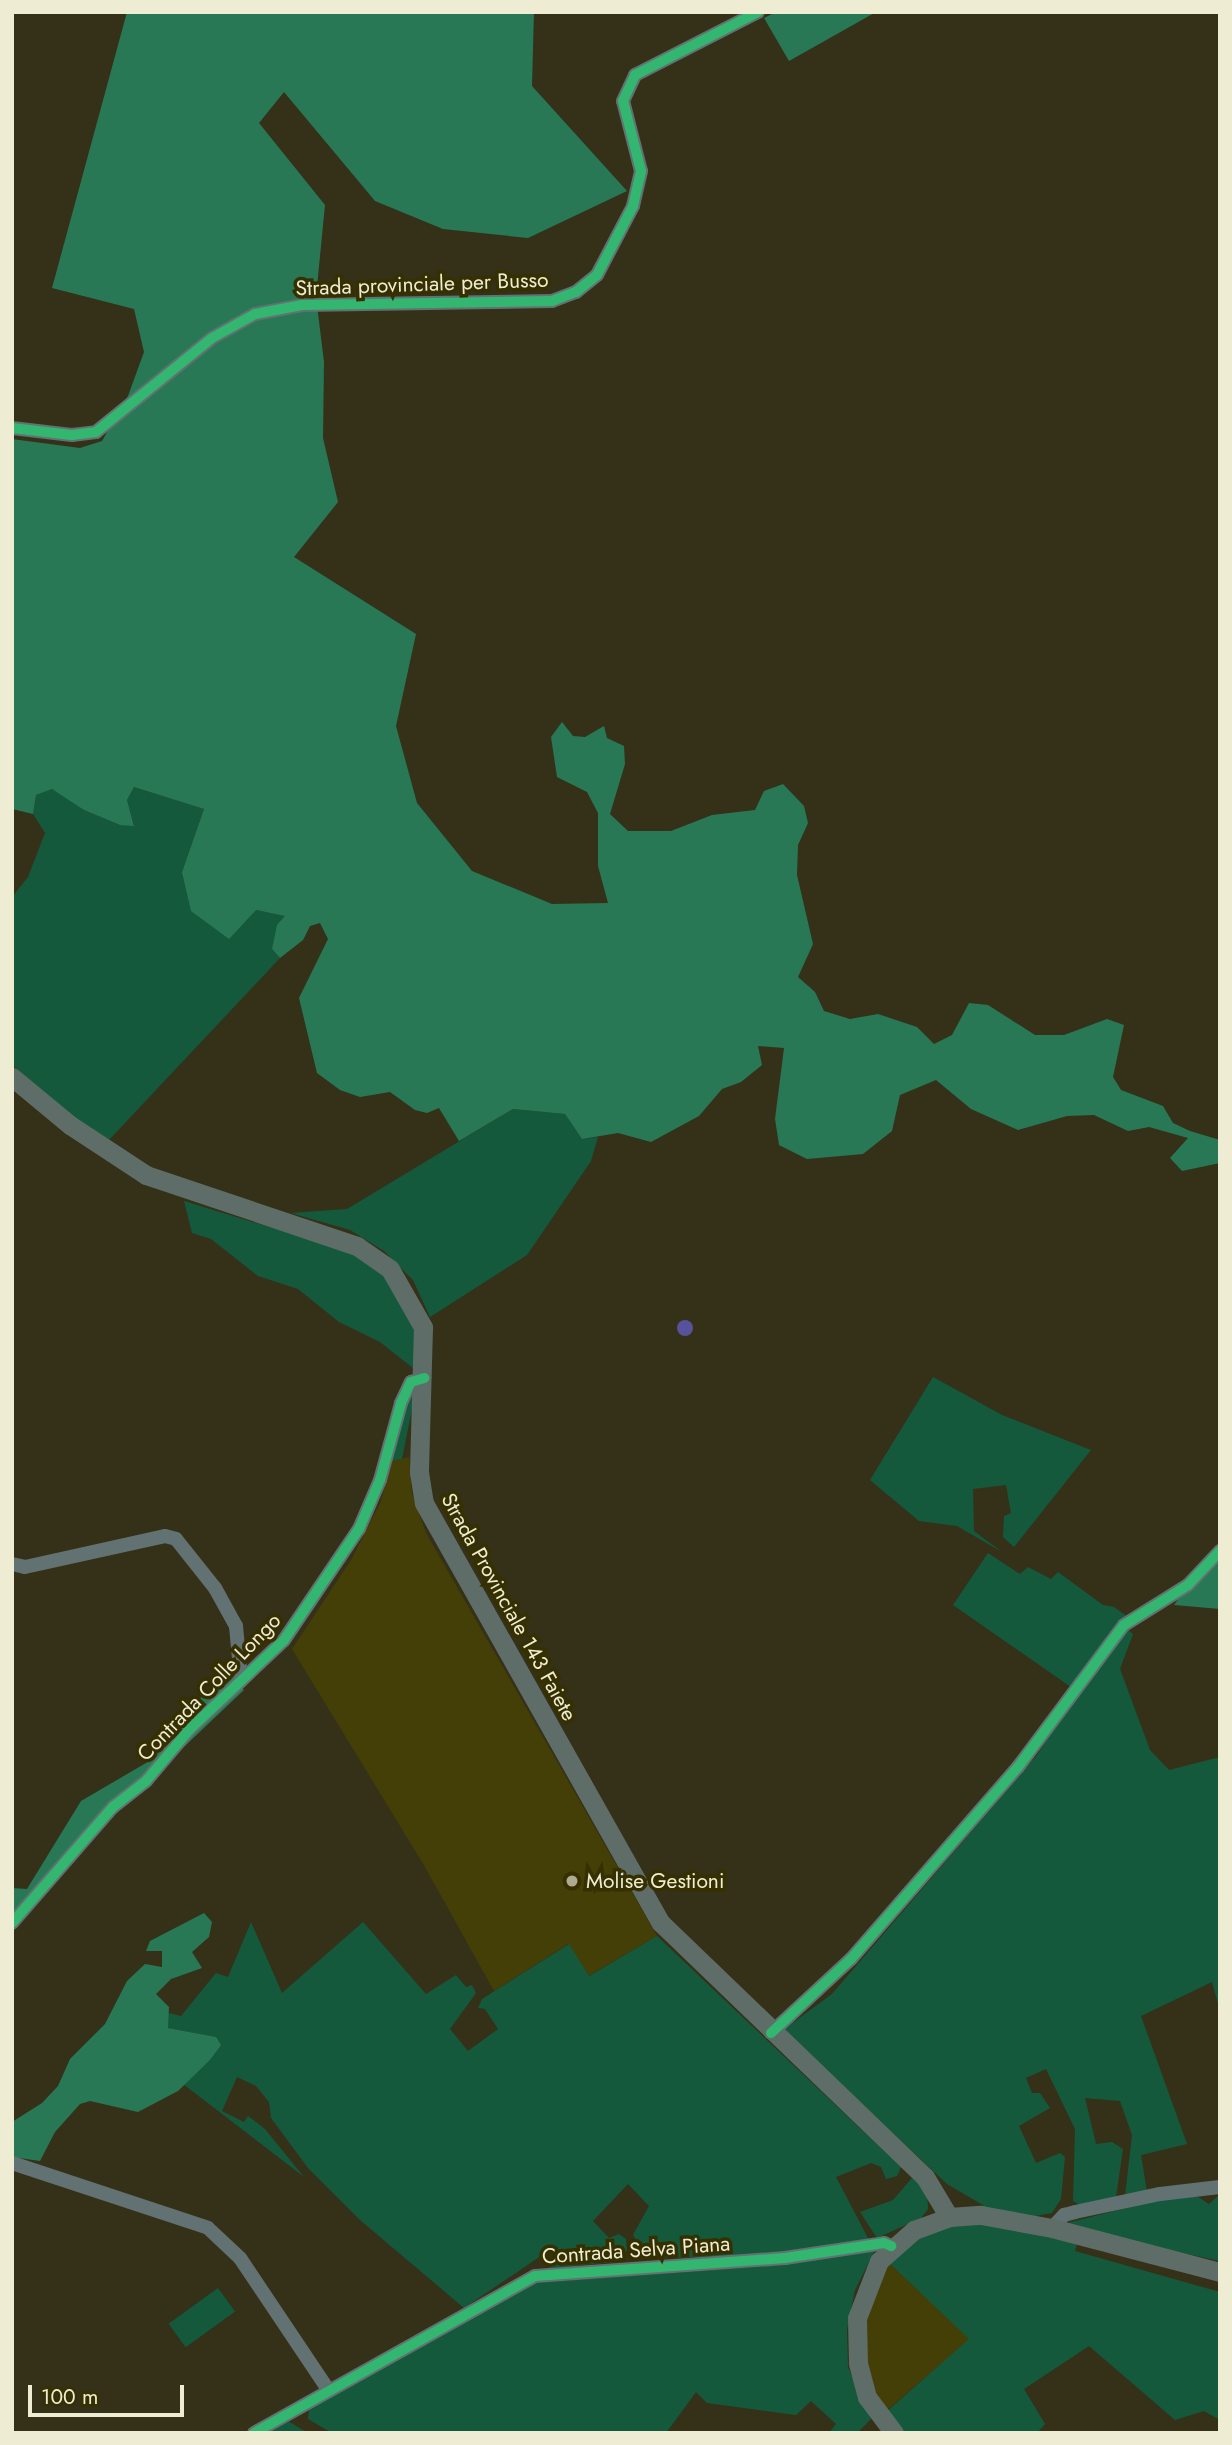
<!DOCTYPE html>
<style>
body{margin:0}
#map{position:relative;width:1232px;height:2445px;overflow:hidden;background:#343118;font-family:Jost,sans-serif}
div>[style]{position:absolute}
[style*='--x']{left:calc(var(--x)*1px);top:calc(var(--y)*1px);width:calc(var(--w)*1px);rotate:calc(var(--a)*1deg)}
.built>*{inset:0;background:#443e07}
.green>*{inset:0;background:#15593c;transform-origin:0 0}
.forest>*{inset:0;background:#287855}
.water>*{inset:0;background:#56529c}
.round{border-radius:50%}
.minor>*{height:14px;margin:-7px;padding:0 7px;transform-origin:7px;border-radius:7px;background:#627172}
.major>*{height:19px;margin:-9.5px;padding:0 9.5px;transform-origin:9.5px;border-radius:9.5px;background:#5f6d69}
.cycleway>*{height:10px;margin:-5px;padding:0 5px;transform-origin:5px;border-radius:5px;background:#33b770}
.dots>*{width:19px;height:19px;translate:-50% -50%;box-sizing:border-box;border:4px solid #363000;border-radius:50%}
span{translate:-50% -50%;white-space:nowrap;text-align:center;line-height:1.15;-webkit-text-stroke:7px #363000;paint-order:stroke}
.street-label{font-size:21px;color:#eeecd3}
.poi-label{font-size:21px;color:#eeecd3}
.left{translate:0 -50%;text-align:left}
.frame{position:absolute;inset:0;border:14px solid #eeecd3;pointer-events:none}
.scale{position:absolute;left:28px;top:2385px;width:156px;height:32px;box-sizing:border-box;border:4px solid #eeecd3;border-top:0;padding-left:9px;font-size:21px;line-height:24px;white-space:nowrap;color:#eeecd3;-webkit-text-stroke:5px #363000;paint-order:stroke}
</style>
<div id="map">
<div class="built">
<div style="clip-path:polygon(409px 1457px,412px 1493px,426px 1533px,657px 1936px,588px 1976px,568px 1944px,494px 1991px,425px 1867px,292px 1649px,351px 1560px,381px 1501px,391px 1461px)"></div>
<div style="clip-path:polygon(887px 2261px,970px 2339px,886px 2411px,870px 2384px,863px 2327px)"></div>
</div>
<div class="green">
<div style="clip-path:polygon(134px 787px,204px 809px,182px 872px,256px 910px,286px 916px,272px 949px,280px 958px,108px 1141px,92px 1133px,12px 1065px,12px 897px,28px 877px,45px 833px,33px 814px,36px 795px,51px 789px,61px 792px,84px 810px,120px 825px,134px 825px,127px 800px)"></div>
<div style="clip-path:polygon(513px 1109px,565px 1114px,582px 1139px,598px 1137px,591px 1161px,527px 1255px,430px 1317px,413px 1280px,384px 1251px,350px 1230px,291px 1213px,347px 1209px)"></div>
<div style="clip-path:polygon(184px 1201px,348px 1251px,375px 1265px,398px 1291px,412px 1320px,417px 1347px,413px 1368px,380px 1342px,339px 1322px,298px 1289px,258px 1276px,211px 1239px,192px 1233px)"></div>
<div style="clip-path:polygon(933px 1377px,1002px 1415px,1091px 1450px,1014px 1547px,1003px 1537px,1004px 1516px,1011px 1513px,1006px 1485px,973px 1489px,974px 1531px,1002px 1552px,957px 1526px,919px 1521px,870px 1480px)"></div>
<div style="clip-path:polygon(416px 1389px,402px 1459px,391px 1461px,410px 1394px)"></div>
<div style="clip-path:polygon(988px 1553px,1020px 1574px,1028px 1567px,1051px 1579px,1058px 1572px,1103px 1605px,1114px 1607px,1128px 1617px,1128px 1630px,1133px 1634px,1120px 1669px,1150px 1750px,1169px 1770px,1220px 1757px,1220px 2011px,1212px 1982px,1141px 2016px,1187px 2144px,1141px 2155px,1147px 2192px,1125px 2196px,1132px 2135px,1120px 2101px,1085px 2098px,1096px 2144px,1112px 2142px,1123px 2149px,1116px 2197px,1081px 2206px,1073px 2201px,1075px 2129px,1046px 2069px,1026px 2078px,1032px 2093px,1040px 2093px,1050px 2108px,1019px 2126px,1036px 2163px,1060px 2153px,1065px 2157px,1061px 2199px,1052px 2213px,1035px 2216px,988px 2208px,947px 2184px,783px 2030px,832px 1994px,1037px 1755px,1078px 1692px,953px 1605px)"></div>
<div style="clip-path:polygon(251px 1922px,282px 1993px,363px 1922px,426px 1994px,456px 1975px,466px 1987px,472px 1985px,476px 1993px,450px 2029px,468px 2051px,498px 2029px,485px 2009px,478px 2008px,482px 1999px,569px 1944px,589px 1976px,657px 1936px,901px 2167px,897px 2176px,886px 2179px,881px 2167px,871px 2163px,836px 2177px,869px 2240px,784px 2254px,635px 2259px,639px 2245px,633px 2235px,649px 2206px,628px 2184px,593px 2221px,609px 2238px,619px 2234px,626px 2239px,627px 2250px,615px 2262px,549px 2268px,558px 2253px,551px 2249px,464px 2308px,360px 2220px,308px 2168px,271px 2118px,269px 2102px,256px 2086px,237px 2077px,222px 2111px,244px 2122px,248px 2116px,265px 2129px,304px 2177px,183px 2084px,210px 2060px,215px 2037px,168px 2028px,165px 2021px,169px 2013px,181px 2016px,216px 1973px,228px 1977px)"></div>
<div style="clip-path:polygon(912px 2178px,927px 2191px,928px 2209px,921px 2218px,877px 2238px,860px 2212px,893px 2200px)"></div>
<div style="clip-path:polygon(1220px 2194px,1220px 2261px,1069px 2229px,1067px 2223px,1174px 2196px,1198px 2197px,1209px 2204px)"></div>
<div style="clip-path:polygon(946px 2222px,1003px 2226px,1077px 2244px,1075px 2251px,1220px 2292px,1220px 2420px,1204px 2411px,1175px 2420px,1089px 2346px,1024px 2389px,1045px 2424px,1037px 2433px,903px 2433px,886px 2412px,969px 2339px,887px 2261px,901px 2246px)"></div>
<div style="clip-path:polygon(875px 2250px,855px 2290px,847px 2329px,848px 2367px,871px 2419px,857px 2433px,829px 2433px,836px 2424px,811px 2401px,796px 2415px,707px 2403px,696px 2392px,666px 2433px,332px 2433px,308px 2419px,309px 2410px,532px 2283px,784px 2265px)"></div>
<div style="left:218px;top:2288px;width:29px;height:61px;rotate:54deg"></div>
<div style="clip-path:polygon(288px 2421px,308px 2433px,267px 2433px)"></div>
</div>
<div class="forest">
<div style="clip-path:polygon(127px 12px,534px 12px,532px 86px,627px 191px,528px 238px,443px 229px,375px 201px,284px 92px,259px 123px,325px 205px,316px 297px,324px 362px,323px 438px,338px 502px,294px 557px,416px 634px,396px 726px,417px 803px,472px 871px,552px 904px,608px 903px,598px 866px,598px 813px,587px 792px,557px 777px,551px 737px,562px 722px,573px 736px,585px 737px,604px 726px,607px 738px,624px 746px,625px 764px,610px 814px,628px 831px,671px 831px,712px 815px,755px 810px,764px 791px,783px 784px,804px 806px,808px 823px,798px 845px,797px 875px,813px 944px,798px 977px,815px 992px,824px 1011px,850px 1019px,878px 1014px,917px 1027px,934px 1044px,952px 1035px,969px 1003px,988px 1005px,1035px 1035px,1064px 1035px,1107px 1019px,1124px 1025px,1113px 1077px,1121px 1090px,1163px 1106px,1173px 1123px,1190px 1131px,1220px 1140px,1220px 1163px,1182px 1171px,1170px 1158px,1188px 1138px,1149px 1127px,1128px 1131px,1094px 1115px,1067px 1116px,1018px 1130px,971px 1109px,936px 1080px,900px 1095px,892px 1131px,863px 1154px,807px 1159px,779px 1145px,775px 1119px,784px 1048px,758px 1046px,762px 1065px,741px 1082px,722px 1089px,699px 1116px,651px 1142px,618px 1133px,582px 1139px,565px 1114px,513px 1109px,459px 1141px,439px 1108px,427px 1113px,415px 1110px,390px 1092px,360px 1097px,340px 1090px,317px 1073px,299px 998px,328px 939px,320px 923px,310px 926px,303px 940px,280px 958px,272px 949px,277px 925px,285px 916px,256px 910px,229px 939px,191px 911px,182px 872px,204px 809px,134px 787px,127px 800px,134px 826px,120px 825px,84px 810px,52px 789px,36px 795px,33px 814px,12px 809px,12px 439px,80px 448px,102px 441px,128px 396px,144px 352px,134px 309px,52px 288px)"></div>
<div style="clip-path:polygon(776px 12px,876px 12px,789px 61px,764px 18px)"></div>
<div style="clip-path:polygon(1220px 1559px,1220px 1609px,1174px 1605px,1182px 1594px)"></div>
<div style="clip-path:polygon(229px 1671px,244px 1690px,111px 1816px,12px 1931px,12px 1888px,27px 1889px,81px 1801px,146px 1763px,160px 1750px,170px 1727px)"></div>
<div style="clip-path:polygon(204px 1913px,212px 1922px,209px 1937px,192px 1952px,202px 1968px,171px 1979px,156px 1994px,169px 2007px,168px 2028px,216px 2037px,221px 2045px,210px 2060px,178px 2091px,138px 2112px,90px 2101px,80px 2104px,55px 2132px,40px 2161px,12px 2157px,12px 2122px,42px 2103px,58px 2086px,70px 2059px,105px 2024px,127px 1981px,145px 1964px,162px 1967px,162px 1951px,146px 1951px,150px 1941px)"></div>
</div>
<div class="water">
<div class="round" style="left:677px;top:1320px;width:16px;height:16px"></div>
</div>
<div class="minor">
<div style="--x:12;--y:428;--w:60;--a:6.7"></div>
<div style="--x:72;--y:435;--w:24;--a:-7"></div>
<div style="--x:96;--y:432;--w:149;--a:-39"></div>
<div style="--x:212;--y:338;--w:49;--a:-29.2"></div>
<div style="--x:255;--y:314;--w:48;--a:-10.8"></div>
<div style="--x:302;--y:305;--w:250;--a:-0.9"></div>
<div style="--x:552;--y:301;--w:26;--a:-21"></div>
<div style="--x:576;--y:292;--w:27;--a:-39"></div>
<div style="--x:597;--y:275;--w:78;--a:-62.4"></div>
<div style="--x:633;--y:206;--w:36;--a:-77"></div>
<div style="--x:641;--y:171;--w:72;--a:-104.4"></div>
<div style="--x:623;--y:101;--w:29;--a:-65"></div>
<div style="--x:635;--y:75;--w:138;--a:-27.1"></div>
<div style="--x:12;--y:1564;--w:13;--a:13"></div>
<div style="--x:25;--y:1567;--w:143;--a:-12.5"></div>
<div style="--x:165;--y:1536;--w:11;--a:15"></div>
<div style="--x:176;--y:1539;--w:63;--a:51.5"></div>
<div style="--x:215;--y:1588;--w:43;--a:61.1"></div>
<div style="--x:236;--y:1626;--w:55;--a:84.8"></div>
<div style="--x:12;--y:1923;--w:154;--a:-49"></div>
<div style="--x:113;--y:1807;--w:42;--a:-38.2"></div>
<div style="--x:146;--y:1781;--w:68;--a:-49.8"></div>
<div style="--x:190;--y:1729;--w:129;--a:-43.4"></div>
<div style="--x:284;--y:1640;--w:134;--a:-56"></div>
<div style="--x:359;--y:1529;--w:53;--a:-66.8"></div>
<div style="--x:380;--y:1480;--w:80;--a:-74.7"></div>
<div style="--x:401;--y:1403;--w:23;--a:-65"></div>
<div style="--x:411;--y:1382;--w:14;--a:-17"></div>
<div style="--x:771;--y:2033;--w:109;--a:-42.8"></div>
<div style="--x:851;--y:1959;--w:254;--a:-49"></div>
<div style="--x:1018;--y:1767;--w:177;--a:-53.3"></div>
<div style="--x:1124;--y:1625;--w:75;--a:-32"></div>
<div style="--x:1188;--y:1585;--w:47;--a:-46.7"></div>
<div style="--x:12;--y:2163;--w:206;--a:18.3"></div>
<div style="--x:208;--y:2228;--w:44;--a:43.2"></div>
<div style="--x:240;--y:2258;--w:160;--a:56.2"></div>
<div style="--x:1052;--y:2228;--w:18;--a:-47"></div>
<div style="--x:1064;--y:2215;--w:11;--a:-15"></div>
<div style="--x:1075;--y:2212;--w:87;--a:-12"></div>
<div style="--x:1160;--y:2194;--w:60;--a:-6.7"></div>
<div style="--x:254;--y:2433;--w:322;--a:-29.2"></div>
<div style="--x:535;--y:2276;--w:251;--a:-4.1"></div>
<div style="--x:785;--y:2258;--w:100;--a:-8.6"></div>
<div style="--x:884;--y:2243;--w:8;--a:23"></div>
</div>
<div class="major">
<div style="--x:12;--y:1077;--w:75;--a:39.6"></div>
<div style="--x:70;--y:1125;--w:91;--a:33.3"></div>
<div style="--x:146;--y:1175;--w:223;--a:18.6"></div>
<div style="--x:357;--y:1246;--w:40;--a:34.9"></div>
<div style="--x:390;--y:1269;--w:67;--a:60.4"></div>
<div style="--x:423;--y:1327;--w:145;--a:91.6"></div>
<div style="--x:419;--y:1472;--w:31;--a:81"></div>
<div style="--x:424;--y:1503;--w:482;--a:60.6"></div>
<div style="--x:661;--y:1923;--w:366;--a:43.9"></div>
<div style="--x:925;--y:2177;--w:47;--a:59"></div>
<div style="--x:894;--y:2433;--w:45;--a:-126.9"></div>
<div style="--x:867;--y:2397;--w:35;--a:-105"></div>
<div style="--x:858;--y:2363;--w:45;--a:-91.3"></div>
<div style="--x:857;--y:2318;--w:61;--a:-68.9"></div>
<div style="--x:879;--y:2261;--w:47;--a:-41.5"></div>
<div style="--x:914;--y:2230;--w:37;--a:-20"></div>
<div style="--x:949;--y:2217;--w:32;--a:-4"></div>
<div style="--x:981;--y:2215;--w:72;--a:10.4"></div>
<div style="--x:1052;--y:2228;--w:174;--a:14.7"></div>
</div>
<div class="cycleway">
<div style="--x:12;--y:428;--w:60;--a:6.7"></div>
<div style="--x:72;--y:435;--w:24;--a:-7"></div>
<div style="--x:96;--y:432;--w:149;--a:-39"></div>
<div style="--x:212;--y:338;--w:49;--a:-29.2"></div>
<div style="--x:255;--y:314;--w:48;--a:-10.8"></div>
<div style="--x:302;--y:305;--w:250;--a:-0.9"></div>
<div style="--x:552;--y:301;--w:26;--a:-21"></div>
<div style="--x:576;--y:292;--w:27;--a:-39"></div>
<div style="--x:597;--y:275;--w:78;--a:-62.4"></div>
<div style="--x:633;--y:206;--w:36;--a:-77"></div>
<div style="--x:641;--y:171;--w:72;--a:-104.4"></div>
<div style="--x:623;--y:101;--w:29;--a:-65"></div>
<div style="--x:635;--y:75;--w:138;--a:-27.1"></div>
<div style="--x:12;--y:1923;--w:154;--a:-49"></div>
<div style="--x:113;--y:1807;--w:42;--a:-38.2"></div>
<div style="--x:146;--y:1781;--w:68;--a:-49.8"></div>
<div style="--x:190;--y:1729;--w:129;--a:-43.4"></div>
<div style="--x:284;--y:1640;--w:134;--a:-56"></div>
<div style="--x:359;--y:1529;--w:53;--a:-66.8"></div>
<div style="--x:380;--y:1480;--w:80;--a:-74.7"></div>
<div style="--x:401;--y:1403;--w:23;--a:-65"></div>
<div style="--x:411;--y:1382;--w:14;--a:-17"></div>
<div style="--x:771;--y:2033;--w:109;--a:-42.8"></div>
<div style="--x:851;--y:1959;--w:254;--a:-49"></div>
<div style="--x:1018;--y:1767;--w:177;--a:-53.3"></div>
<div style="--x:1124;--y:1625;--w:75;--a:-32"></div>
<div style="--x:1188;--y:1585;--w:47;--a:-46.7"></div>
<div style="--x:254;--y:2433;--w:322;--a:-29.2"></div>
<div style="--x:535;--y:2276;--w:251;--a:-4.1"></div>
<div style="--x:785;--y:2258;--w:100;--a:-8.6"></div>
<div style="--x:884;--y:2243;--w:8;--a:23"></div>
</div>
<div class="dots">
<div style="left:572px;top:1881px;background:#adab92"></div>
</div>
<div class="street-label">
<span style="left:422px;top:284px;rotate:-2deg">Strada provinciale per Busso</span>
<span style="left:509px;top:1607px;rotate:61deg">Strada Provinciale 143 Faiete</span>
<span style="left:209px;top:1687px;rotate:-46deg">Contrada Colle Longo</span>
<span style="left:636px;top:2250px;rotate:-4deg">Contrada Selva Piana</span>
</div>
<div class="poi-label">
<span class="left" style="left:586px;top:1881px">Molise Gestioni</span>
</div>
<div class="frame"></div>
<div class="scale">100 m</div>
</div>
